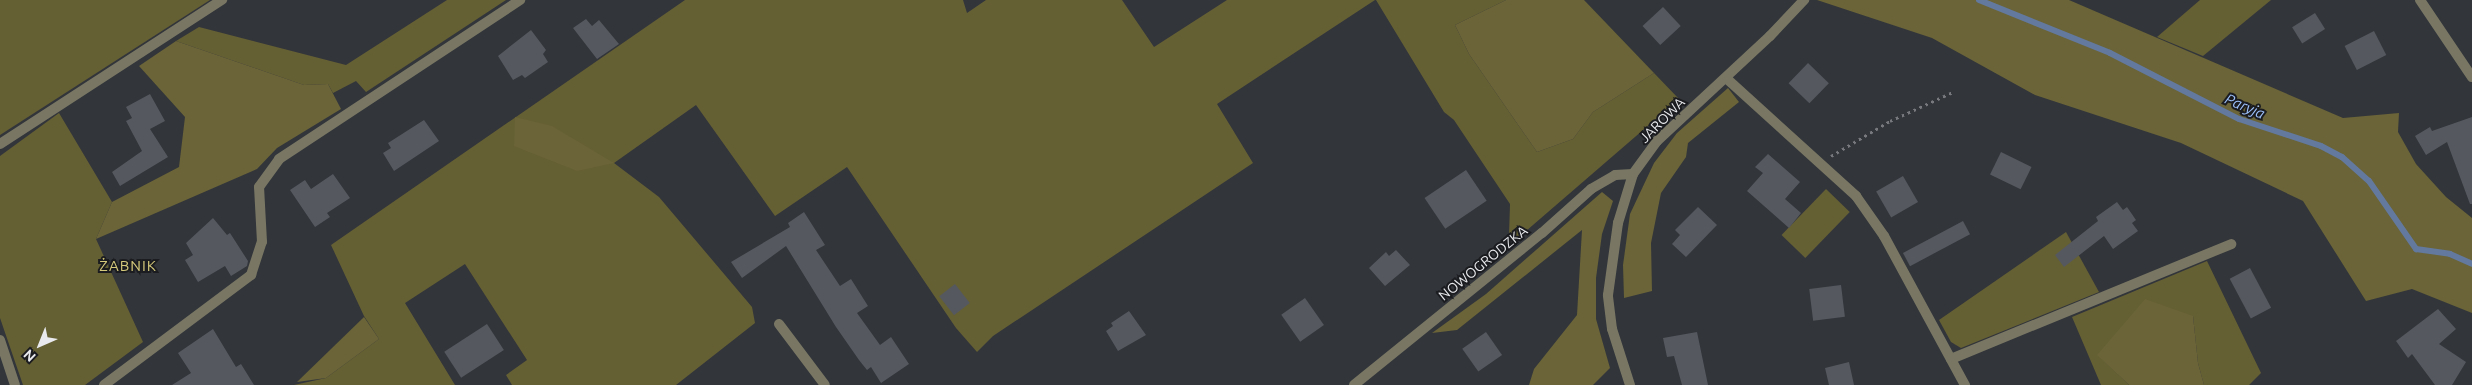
<!DOCTYPE html>
<meta charset="utf-8">
<style>
body{margin:0}
#map{position:relative;width:2472px;height:385px;overflow:hidden;background:#32353a;font-family:Ubuntu,sans-serif}
div>[style]{position:absolute}
[style*='--x']{left:calc(var(--x)*1px);top:calc(var(--y)*1px);width:calc(var(--w)*1px);rotate:calc(var(--a)*1deg)}
.green>*{inset:0;background:#655f34;transform-origin:0 0}
.forest>*{inset:0;background:#6a6438}
.stream>*{height:6px;margin:-3px;padding:0 3px;transform-origin:3px;border-radius:3px;background:#63799e}
.building>*{inset:0;background:#55595f;transform-origin:0 0}
.path>*{height:3px;margin-top:-1.5px;transform-origin:0;background:repeating-linear-gradient(90deg,#77797e 0 2.5px,transparent 0 6.5px)}
.service>*{height:10px;margin:-5px;padding:0 5px;transform-origin:5px;border-radius:5px;background:#797764}
.minor>*{height:10px;margin:-5px;padding:0 5px;transform-origin:5px;border-radius:5px;background:#797764}
span{translate:-50% -50%;white-space:nowrap;text-align:center;line-height:1.15;-webkit-text-stroke:4px #1b1c1f;paint-order:stroke}
.street-label{font-size:14px;color:#e8eaed}
.water-label{font-size:15px;color:#9dc1fc;font-style:italic}
.neighbourhood-label{font-size:15px;color:#d6ca7c;letter-spacing:1px}
.north{position:absolute;left:15px;top:320px;width:50px;height:50px;-webkit-text-stroke:4px #1b1c1f;paint-order:stroke;rotate:224deg;font-size:14px;font-weight:700;line-height:20px;text-align:center;color:#e8eaed}
.north::after{content:'';display:block;margin:auto;width:18px;height:22px;background:#e8eaed;clip-path:polygon(50% 0,100% 100%,50% 72%,0 100%)}
</style>
<div id="map">
<div class="green">
<div style="clip-path:polygon(0 0,210px 0,0 135px)"></div>
<div style="clip-path:polygon(447px 0,506px 0,366px 92px,356px 81px,333px 93px,328px 84px,304px 85px,176px 41px,199px 27px,346px 65px)"></div>
<div style="clip-path:polygon(685px 0,963px 0,967px 13px,986px 0,1122px 0,1154px 47px,1227px 0,1375px 0,1217px 104px,1253px 163px,993px 336px,977px 352px,956px 328px,847px 167px,775px 216px,696px 105px,614px 163px,659px 197px,752px 307px,755px 323px,676px 385px,512px 385px,506px 375px,527px 360px,465px 264px,405px 303px,455px 385px,294px 385px,326px 378px,379px 339px,364px 316px,331px 245px)"></div>
<div style="clip-path:polygon(1376px 0,1506px 0,1455px 25px,1469px 54px,1537px 152px,1573px 139px,1593px 112px,1654px 73px,1679px 99px,1519px 237px,1509px 235px,1510px 204px,1454px 120px,1444px 112px)"></div>
<div style="clip-path:polygon(2200px 0,2271px 0,2203px 56px,2157px 37px)"></div>
<div style="clip-path:polygon(59px 113px,112px 202px,96px 239px,143px 342px,85px 385px,23px 385px,0 318px,0 156px)"></div>
<div style="left:1826px;top:189px;width:33px;height:64px;rotate:44deg"></div>
<div style="clip-path:polygon(2066px 232px,2099px 292px,1961px 348px,1951px 342px,1939px 320px)"></div>
<div style="clip-path:polygon(2207px 261px,2261px 373px,2249px 385px,2204px 385px,2198px 363px,2193px 316px,2098px 355px,2129px 385px,2101px 385px,2072px 317px)"></div>
</div>
<div class="forest">
<div style="clip-path:polygon(1506px 0,1584px 0,1654px 73px,1593px 112px,1573px 139px,1537px 152px,1469px 54px,1455px 25px)"></div>
<div style="clip-path:polygon(1817px 0,2069px 0,2343px 118px,2399px 113px,2398px 132px,2416px 164px,2446px 197px,2472px 218px,2472px 313px,2412px 289px,2366px 301px,2303px 201px,2181px 143px,2035px 95px,1932px 38px)"></div>
<div style="clip-path:polygon(176px 41px,304px 85px,328px 84px,341px 109px,277px 148px,257px 169px,96px 239px,112px 202px,179px 167px,185px 117px,139px 66px)"></div>
<div style="clip-path:polygon(1728px 88px,1739px 102px,1688px 143px,1686px 157px,1661px 193px,1651px 243px,1652px 291px,1624px 298px,1623px 265px,1630px 214px,1654px 163px,1677px 133px)"></div>
<div style="clip-path:polygon(515px 117px,552px 126px,614px 163px,577px 171px,514px 146px)"></div>
<div style="clip-path:polygon(1602px 192px,1613px 201px,1602px 234px,1596px 278px,1596px 319px,1610px 368px,1593px 385px,1529px 385px,1534px 369px,1577px 315px,1582px 230px,1457px 330px,1432px 333px,1486px 294px)"></div>
<div style="clip-path:polygon(2145px 299px,2193px 316px,2198px 363px,2204px 385px,2129px 385px,2097px 355px)"></div>
<div style="clip-path:polygon(364px 317px,379px 339px,326px 378px,297px 382px)"></div>
</div>
<div class="stream">
<div style="--x:1979;--y:0;--w:141;--a:22"></div>
<div style="--x:2110;--y:53;--w:145;--a:27.1"></div>
<div style="--x:2239;--y:119;--w:86;--a:18.2"></div>
<div style="--x:2321;--y:146;--w:24;--a:28"></div>
<div style="--x:2342;--y:157;--w:36;--a:42"></div>
<div style="--x:2369;--y:181;--w:83;--a:55.3"></div>
<div style="--x:2416;--y:249;--w:34;--a:8"></div>
<div style="--x:2450;--y:254;--w:24;--a:24"></div>
</div>
<div class="building">
<div style="left:1663px;top:7px;width:26px;height:28px;rotate:47deg"></div>
<div style="left:2315px;top:13px;width:19px;height:27px;rotate:58deg"></div>
<div style="clip-path:polygon(586px 19px,592px 26px,599px 20px,619px 44px,597px 59px,573px 28px)"></div>
<div style="clip-path:polygon(531px 30px,546px 50px,543px 54px,548px 62px,525px 78px,522px 75px,513px 80px,498px 56px)"></div>
<div style="left:2374px;top:31px;width:27px;height:33px;rotate:63deg"></div>
<div style="left:1808px;top:63px;width:29px;height:28px;rotate:44deg"></div>
<div style="clip-path:polygon(150px 94px,165px 121px,150px 129px,168px 157px,120px 186px,112px 172px,142px 151px,126px 121px,132px 118px,126px 107px)"></div>
<div style="clip-path:polygon(2472px 117px,2472px 204px,2470px 204px,2447px 142px,2426px 155px,2415px 136px,2430px 127px,2432px 131px)"></div>
<div style="clip-path:polygon(424px 120px,439px 141px,394px 171px,383px 153px,391px 148px,388px 143px)"></div>
<div style="left:2001px;top:152px;width:34px;height:25px;rotate:26deg"></div>
<div style="clip-path:polygon(1768px 154px,1800px 182px,1785px 199px,1801px 213px,1789px 228px,1747px 191px,1763px 173px,1755px 167px)"></div>
<div style="left:1466px;top:170px;width:37px;height:50px;rotate:56deg"></div>
<div style="clip-path:polygon(333px 174px,350px 198px,327px 213px,330px 217px,315px 227px,290px 190px,305px 180px,311px 189px)"></div>
<div style="left:1903px;top:176px;width:30px;height:31px;rotate:60deg"></div>
<div style="clip-path:polygon(2117px 202px,2123px 210px,2127px 207px,2136px 220px,2132px 223px,2138px 231px,2113px 249px,2104px 236px,2064px 267px,2055px 255px,2098px 221px,2096px 217px)"></div>
<div style="clip-path:polygon(1698px 207px,1717px 225px,1686px 257px,1672px 244px,1680px 235px,1675px 230px)"></div>
<div style="clip-path:polygon(804px 212px,825px 245px,816px 250px,840px 286px,851px 279px,868px 306px,857px 313px,880px 345px,891px 337px,909px 364px,881px 383px,871px 367px,867px 370px,859px 360px,836px 327px,786px 246px,742px 278px,731px 262px,790px 227px,788px 223px)"></div>
<div style="clip-path:polygon(213px 218px,227px 235px,230px 233px,248px 261px,247px 266px,231px 276px,225px 266px,198px 282px,185px 260px,193px 255px,186px 243px)"></div>
<div style="left:1963px;top:221px;width:15px;height:68px;rotate:62deg"></div>
<div style="clip-path:polygon(1396px 250px,1410px 265px,1385px 286px,1369px 268px,1386px 252px,1389px 256px)"></div>
<div style="left:2250px;top:268px;width:45px;height:23px;rotate:62deg"></div>
<div style="left:955px;top:284px;width:24px;height:20px;rotate:52deg"></div>
<div style="left:1841px;top:285px;width:32px;height:32px;rotate:83deg"></div>
<div style="left:1305px;top:298px;width:33px;height:29px;rotate:55deg"></div>
<div style="clip-path:polygon(2438px 309px,2456px 329px,2439px 344px,2466px 362px,2452px 385px,2435px 385px,2412px 354px,2408px 358px,2396px 341px)"></div>
<div style="clip-path:polygon(1129px 311px,1146px 335px,1118px 351px,1106px 331px,1113px 326px,1111px 323px)"></div>
<div style="left:487px;top:324px;width:31px;height:51px;rotate:57deg"></div>
<div style="clip-path:polygon(213px 329px,236px 367px,241px 364px,254px 385px,172px 385px,191px 373px,178px 353px)"></div>
<div style="left:1486px;top:332px;width:28px;height:29px;rotate:55deg"></div>
<div style="clip-path:polygon(1697px 332px,1708px 385px,1682px 385px,1674px 356px,1667px 357px,1663px 338px)"></div>
<div style="clip-path:polygon(1849px 362px,1854px 385px,1829px 385px,1825px 368px)"></div>
</div>
<div class="path">
<div style="--x:1831;--y:156;--w:69;--a:-30.7"></div>
<div style="--x:1890;--y:121;--w:69;--a:-24.7"></div>
</div>
<div class="service">
<div style="--x:1726;--y:78;--w:176;--a:42.2"></div>
<div style="--x:1856;--y:196;--w:49;--a:55"></div>
<div style="--x:1884;--y:236;--w:170;--a:61.5"></div>
<div style="--x:0;--y:144;--w:265;--a:-33"></div>
<div style="--x:779;--y:324;--w:76;--a:53"></div>
<div style="--x:1951;--y:359;--w:303;--a:-22.3"></div>
<div style="--x:104;--y:385;--w:184;--a:-36.8"></div>
<div style="--x:251;--y:275;--w:35;--a:-72"></div>
<div style="--x:262;--y:242;--w:55;--a:-93.1"></div>
<div style="--x:259;--y:187;--w:34;--a:-54"></div>
<div style="--x:279;--y:159;--w:289;--a:-33.4"></div>
</div>
<div class="minor">
<div style="--x:2420;--y:0;--w:93;--a:56"></div>
<div style="--x:0;--y:340;--w:47;--a:71.6"></div>
<div style="--x:1354;--y:385;--w:242;--a:-39"></div>
<div style="--x:1542;--y:233;--w:66;--a:-41.9"></div>
<div style="--x:1591;--y:189;--w:28;--a:-30"></div>
<div style="--x:1615;--y:175;--w:18;--a:-3"></div>
<div style="--x:1630;--y:385;--w:59;--a:-107.8"></div>
<div style="--x:1612;--y:329;--w:34;--a:-97"></div>
<div style="--x:1608;--y:295;--w:73;--a:-82.1"></div>
<div style="--x:1618;--y:223;--w:51;--a:-73"></div>
<div style="--x:1633;--y:174;--w:41;--a:-54"></div>
<div style="--x:1657;--y:141;--w:154;--a:-42.9"></div>
<div style="--x:1770;--y:36;--w:50;--a:-46.6"></div>
</div>
<div class="street-label">
<span style="left:1662px;top:120px;rotate:-45deg">JAROWA</span>
<span style="left:1483px;top:263px;rotate:-39deg">NOWOGRODZKA</span>
</div>
<div class="water-label">
<span style="left:2245px;top:106px;rotate:23deg">Paryja</span>
</div>
<div class="neighbourhood-label">
<span style="left:128px;top:266px">ŻABNIK</span>
</div>
<div class="north">N</div>
</div>
